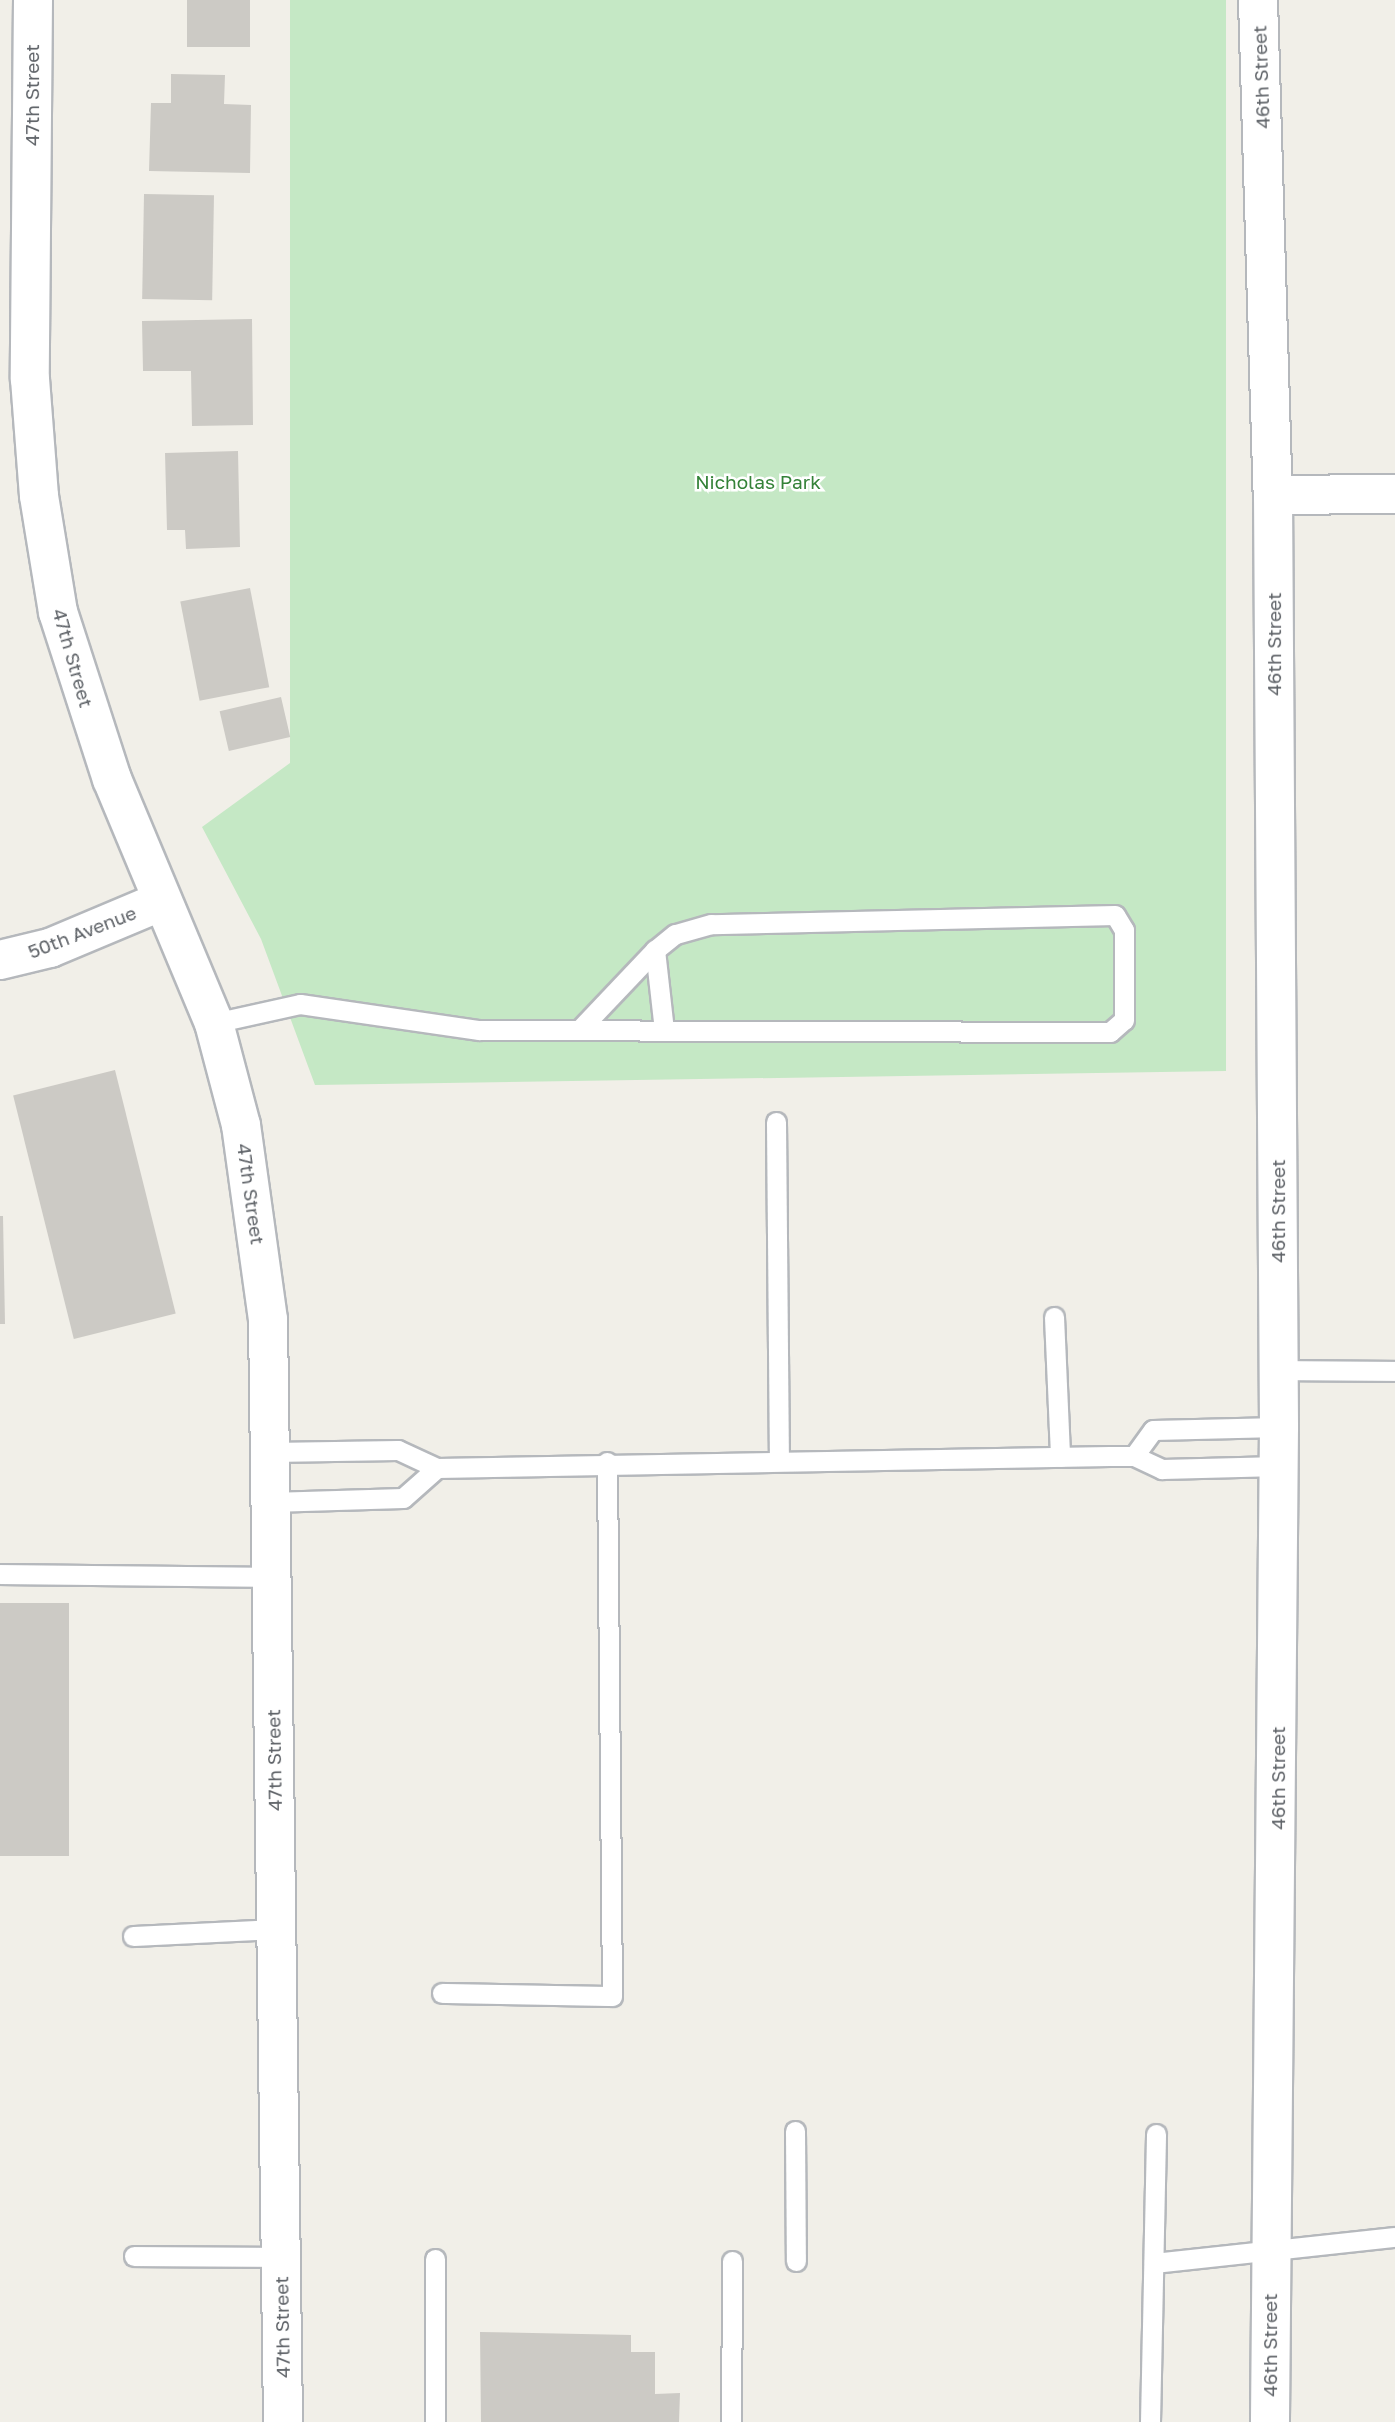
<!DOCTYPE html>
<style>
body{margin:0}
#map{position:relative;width:1395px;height:2422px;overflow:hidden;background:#f1efe8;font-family:"Golos Text",sans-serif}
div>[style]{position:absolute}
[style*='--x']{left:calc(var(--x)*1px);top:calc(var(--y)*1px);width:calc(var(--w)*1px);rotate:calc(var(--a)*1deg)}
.green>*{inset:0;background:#c5e8c5}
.building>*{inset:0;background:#cccac5;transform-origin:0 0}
.roads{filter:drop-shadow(2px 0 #b5b8bc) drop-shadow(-2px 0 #b5b8bc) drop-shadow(0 2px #b5b8bc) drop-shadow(0 -2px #b5b8bc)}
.lane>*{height:19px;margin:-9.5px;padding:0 9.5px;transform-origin:9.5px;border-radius:9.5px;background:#fff}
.street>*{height:38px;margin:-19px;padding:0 19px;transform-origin:19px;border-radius:19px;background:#fff}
.secondary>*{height:38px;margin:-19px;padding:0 19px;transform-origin:19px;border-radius:19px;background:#fff}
span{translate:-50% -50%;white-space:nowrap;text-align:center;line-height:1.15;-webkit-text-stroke:5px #fff;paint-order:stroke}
.street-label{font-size:19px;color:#5f6368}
.park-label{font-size:19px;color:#348238}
</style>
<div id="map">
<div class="green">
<div style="clip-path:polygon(290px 0,1226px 0,1226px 1071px,315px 1085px,261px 939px,202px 827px,290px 763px)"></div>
</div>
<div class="building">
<div style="left:187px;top:0;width:63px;height:47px"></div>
<div style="clip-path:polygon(171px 74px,225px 75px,224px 104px,251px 105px,250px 173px,149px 171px,151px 103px,171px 103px)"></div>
<div style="left:144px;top:194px;width:70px;height:105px;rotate:1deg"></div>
<div style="clip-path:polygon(252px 319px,253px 425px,192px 426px,191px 371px,143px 371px,142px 321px)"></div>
<div style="clip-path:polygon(238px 451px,240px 547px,186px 549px,185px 530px,167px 530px,165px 453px)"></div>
<div style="left:250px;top:588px;width:101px;height:71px;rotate:79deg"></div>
<div style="left:281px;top:697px;width:41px;height:63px;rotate:77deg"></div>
<div style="left:115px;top:1070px;width:251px;height:105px;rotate:76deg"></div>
<div style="clip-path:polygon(0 1216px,3px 1216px,5px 1324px,0 1324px)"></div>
<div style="left:69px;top:1603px;width:253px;height:69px;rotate:90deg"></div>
<div style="clip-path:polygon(480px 2332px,631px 2335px,631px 2352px,655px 2352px,655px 2394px,680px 2393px,679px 2422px,481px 2422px)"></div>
</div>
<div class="roads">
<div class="lane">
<div style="--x:655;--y:950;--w:81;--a:83.6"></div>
<div style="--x:214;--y:1023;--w:88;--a:-12.5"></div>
<div style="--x:300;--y:1004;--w:181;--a:8.3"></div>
<div style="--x:479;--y:1030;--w:631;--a:0.18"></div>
<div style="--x:1110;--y:1032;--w:18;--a:-41"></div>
<div style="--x:1124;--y:1020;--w:90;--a:-90"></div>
<div style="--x:1124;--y:930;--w:17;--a:-121"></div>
<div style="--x:1115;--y:915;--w:404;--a:178.7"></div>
<div style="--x:711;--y:924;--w:37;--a:164"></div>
<div style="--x:675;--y:934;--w:26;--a:141"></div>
<div style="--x:655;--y:950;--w:108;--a:133.5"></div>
<div style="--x:776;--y:1122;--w:337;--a:89.5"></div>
<div style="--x:1054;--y:1317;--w:140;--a:87.5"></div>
<div style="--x:1279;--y:1370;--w:116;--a:0.5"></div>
<div style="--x:271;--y:1452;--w:127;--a:-0.9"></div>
<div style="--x:398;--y:1450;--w:43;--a:24.8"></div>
<div style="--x:437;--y:1468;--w:673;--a:-1.02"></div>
<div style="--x:1110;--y:1456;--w:24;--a:0"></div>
<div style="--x:1134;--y:1456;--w:31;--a:25"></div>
<div style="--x:1162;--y:1469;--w:117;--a:-1.5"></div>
<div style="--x:1134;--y:1456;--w:32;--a:-54"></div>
<div style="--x:1153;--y:1430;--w:126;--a:-1.4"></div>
<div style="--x:270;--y:1502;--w:133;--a:-1.7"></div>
<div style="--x:403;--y:1498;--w:45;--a:-41.4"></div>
<div style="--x:0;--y:1574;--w:271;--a:0.6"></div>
<div style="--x:133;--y:1936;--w:144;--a:-2.8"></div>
<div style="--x:442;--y:1993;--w:170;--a:1"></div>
<div style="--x:612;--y:1996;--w:534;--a:-90.54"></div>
<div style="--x:795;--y:2131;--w:130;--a:89.6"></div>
<div style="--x:134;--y:2256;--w:147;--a:0.4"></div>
<div style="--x:435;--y:2259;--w:163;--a:90"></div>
<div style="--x:1154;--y:2263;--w:242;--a:-6.2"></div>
<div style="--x:731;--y:2422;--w:161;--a:-89.6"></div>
<div style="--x:1150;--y:2422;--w:288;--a:-88.8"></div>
</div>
<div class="street">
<div style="--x:1258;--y:0;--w:495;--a:88.3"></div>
<div style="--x:1273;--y:495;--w:932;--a:89.63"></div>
<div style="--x:1279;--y:1427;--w:995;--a:90.52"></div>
<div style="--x:1273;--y:495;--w:122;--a:-0.5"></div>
<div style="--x:0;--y:960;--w:51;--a:-13.5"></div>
<div style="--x:50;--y:948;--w:121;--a:-22.8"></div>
</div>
<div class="secondary">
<div style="--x:33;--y:0;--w:379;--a:90.5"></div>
<div style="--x:30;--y:379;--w:117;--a:85.6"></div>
<div style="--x:39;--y:496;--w:118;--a:80.7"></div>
<div style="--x:58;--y:612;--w:176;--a:72.1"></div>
<div style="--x:112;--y:779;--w:264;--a:67.3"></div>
<div style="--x:214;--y:1023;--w:106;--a:75.2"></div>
<div style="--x:241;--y:1125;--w:197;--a:82.1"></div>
<div style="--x:268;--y:1320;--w:1102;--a:89.22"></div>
</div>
</div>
<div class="street-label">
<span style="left:1261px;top:77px;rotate:-92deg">46th Street</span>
<span style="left:32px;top:95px;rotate:-90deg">47th Street</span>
<span style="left:1274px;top:644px;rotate:-90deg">46th Street</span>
<span style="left:73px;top:658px;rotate:74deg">47th Street</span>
<span style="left:82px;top:932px;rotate:-21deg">50th Avenue</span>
<span style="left:251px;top:1194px;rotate:82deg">47th Street</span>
<span style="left:1278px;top:1211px;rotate:-90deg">46th Street</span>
<span style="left:274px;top:1760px;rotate:-91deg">47th Street</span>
<span style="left:1278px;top:1778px;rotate:-90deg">46th Street</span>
<span style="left:282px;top:2327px;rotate:-91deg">47th Street</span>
<span style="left:1270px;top:2345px;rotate:-90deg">46th Street</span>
</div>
<div class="park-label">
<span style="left:758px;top:482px">Nicholas Park</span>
</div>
</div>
